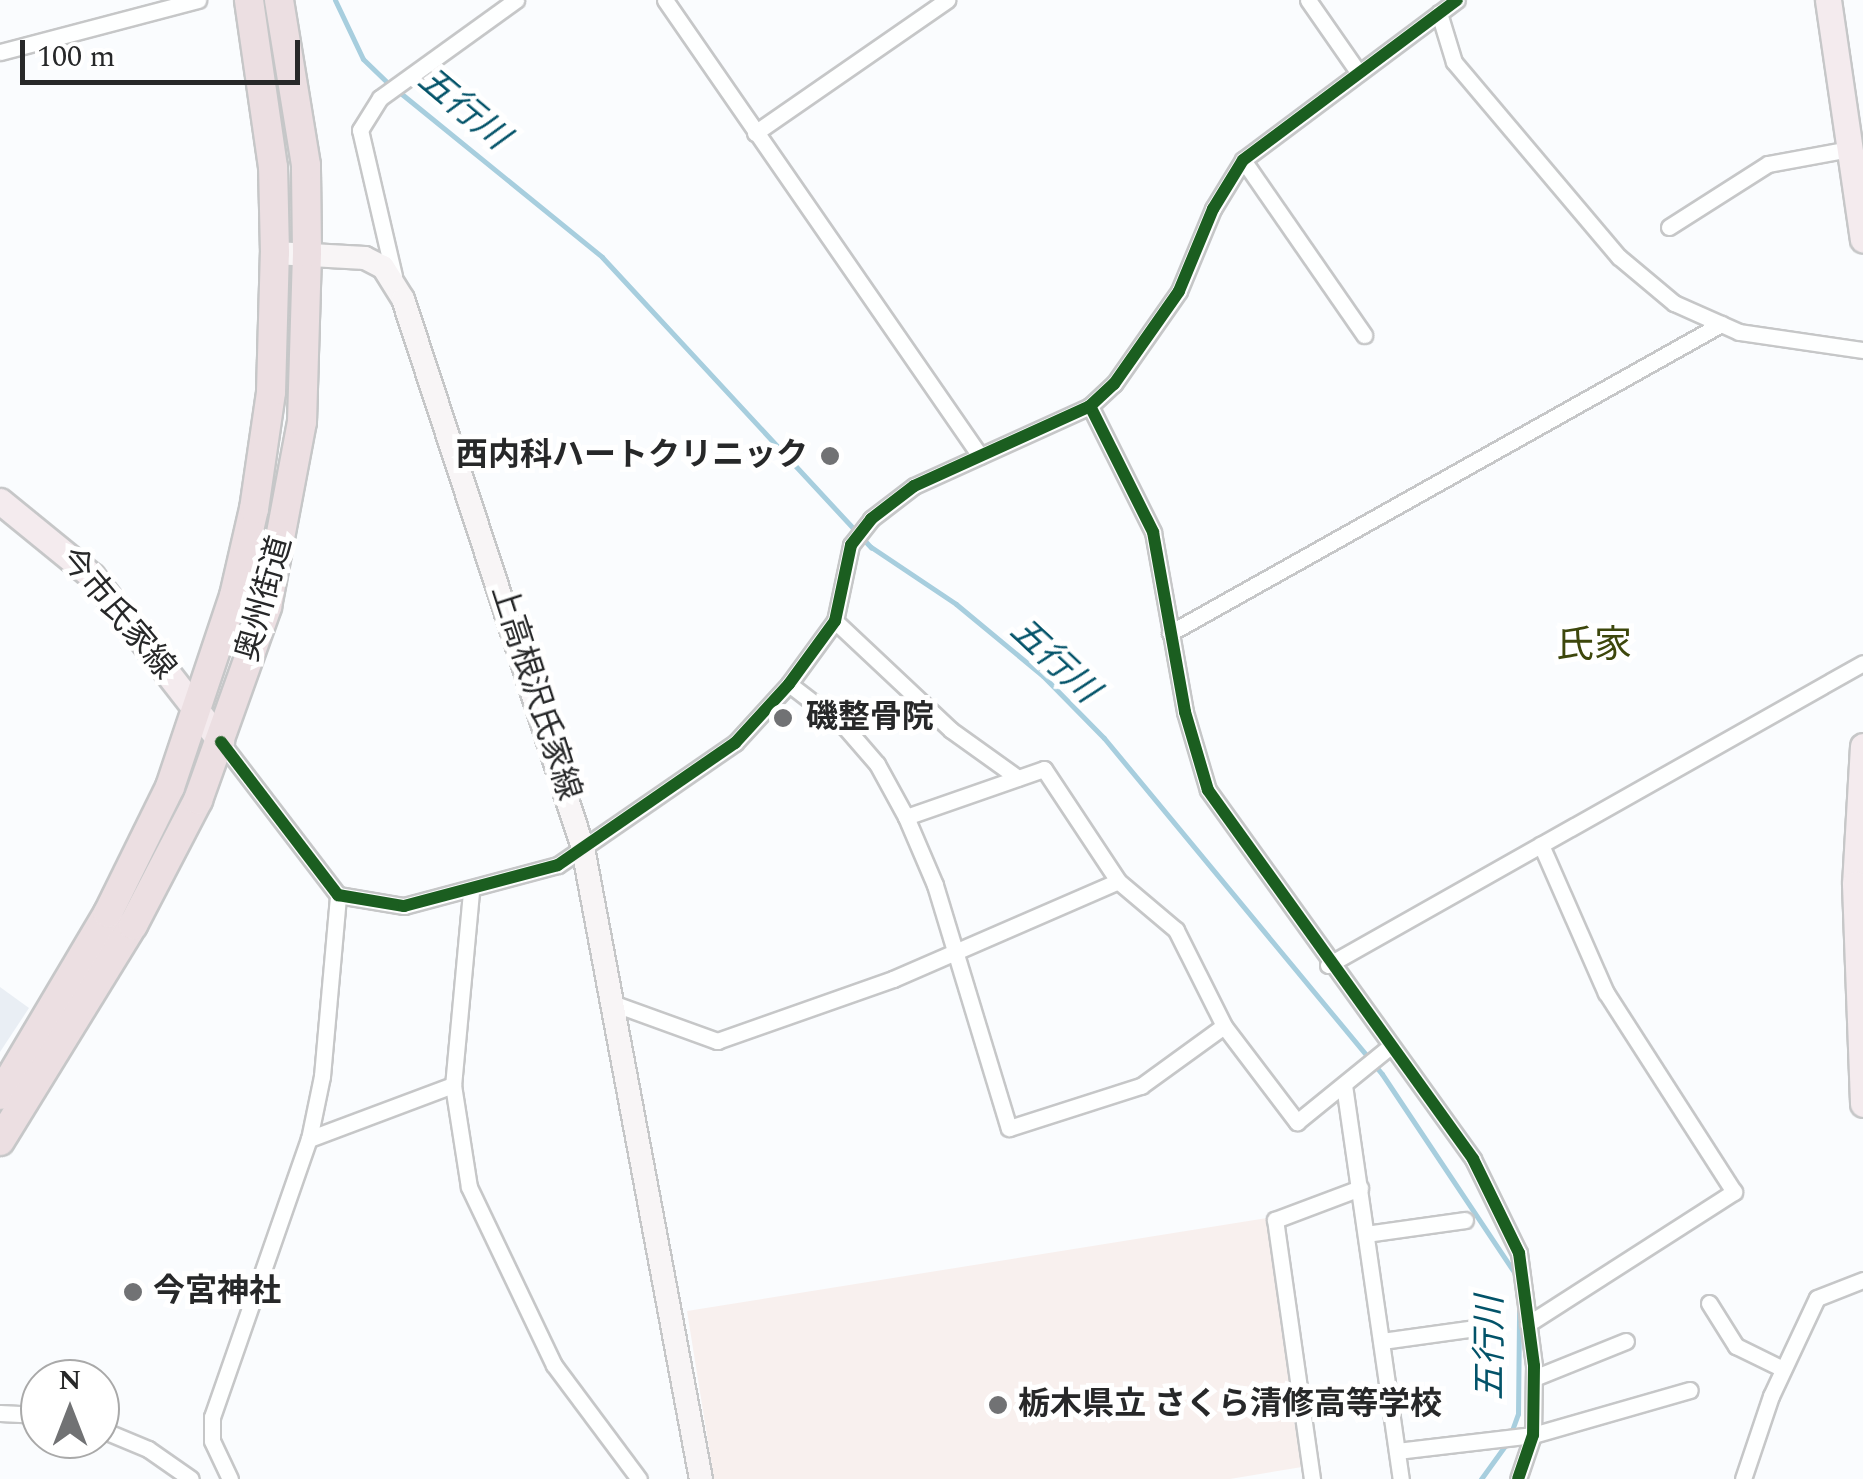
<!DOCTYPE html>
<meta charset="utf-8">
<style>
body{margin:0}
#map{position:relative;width:1863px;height:1479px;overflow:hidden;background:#fafcfe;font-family:Spectral,"Noto Sans JP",serif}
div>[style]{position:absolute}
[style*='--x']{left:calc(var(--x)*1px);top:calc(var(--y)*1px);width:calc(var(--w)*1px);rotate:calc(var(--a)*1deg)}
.built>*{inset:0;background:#e9eef4}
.education>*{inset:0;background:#f8f0ee}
.stream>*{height:5px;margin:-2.5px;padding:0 2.5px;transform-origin:2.5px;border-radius:2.5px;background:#a7cede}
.roads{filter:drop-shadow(2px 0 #c6c7c8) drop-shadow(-2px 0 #c6c7c8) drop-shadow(0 2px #c6c7c8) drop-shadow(0 -2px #c6c7c8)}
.street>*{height:15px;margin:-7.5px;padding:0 7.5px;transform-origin:7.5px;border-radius:7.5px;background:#feffff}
.secondary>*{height:22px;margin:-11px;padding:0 11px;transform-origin:11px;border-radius:11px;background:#f8f5f6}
.primary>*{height:25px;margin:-12.5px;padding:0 12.5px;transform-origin:12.5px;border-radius:12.5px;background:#f4ebee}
.highway>*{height:28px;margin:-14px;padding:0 14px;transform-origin:14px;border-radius:14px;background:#ecdfe2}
.cycleway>*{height:12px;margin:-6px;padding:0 6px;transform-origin:6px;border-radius:6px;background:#1b5e20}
.dots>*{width:28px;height:28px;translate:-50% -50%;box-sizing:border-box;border:5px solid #fff;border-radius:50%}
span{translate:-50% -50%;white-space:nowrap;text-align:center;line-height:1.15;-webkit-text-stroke:10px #fff;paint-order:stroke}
.poi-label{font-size:32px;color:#272829;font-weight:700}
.right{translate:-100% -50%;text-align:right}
.left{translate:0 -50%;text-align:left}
.street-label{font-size:32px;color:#272829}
.water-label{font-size:35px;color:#035369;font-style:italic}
.quarter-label{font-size:38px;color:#3d470c}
.north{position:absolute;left:20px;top:1359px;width:100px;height:100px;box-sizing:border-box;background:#fff;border:2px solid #a9a9a9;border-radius:50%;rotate:0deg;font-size:28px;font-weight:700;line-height:40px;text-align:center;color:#272829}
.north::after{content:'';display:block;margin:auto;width:35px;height:45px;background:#717274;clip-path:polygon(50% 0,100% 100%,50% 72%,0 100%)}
.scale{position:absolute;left:20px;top:40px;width:280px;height:45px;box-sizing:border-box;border:5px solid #272829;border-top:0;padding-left:12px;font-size:30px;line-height:35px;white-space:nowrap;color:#272829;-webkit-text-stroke:8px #fff;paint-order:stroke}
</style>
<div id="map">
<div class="built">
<div style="clip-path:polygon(0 987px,29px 1008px,0 1052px)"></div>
</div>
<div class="education">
<div style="clip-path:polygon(1267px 1218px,1302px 1467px,1230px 1479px,714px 1479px,687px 1311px)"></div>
</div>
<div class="stream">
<div style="--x:335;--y:0;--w:65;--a:64.6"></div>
<div style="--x:363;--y:59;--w:36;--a:44"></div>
<div style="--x:398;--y:91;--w:263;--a:39.1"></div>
<div style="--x:602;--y:257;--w:396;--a:47.2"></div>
<div style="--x:871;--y:547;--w:102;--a:33.8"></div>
<div style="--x:956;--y:604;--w:113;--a:39.6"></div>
<div style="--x:1043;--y:676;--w:87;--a:45.5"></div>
<div style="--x:1104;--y:738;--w:436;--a:50.4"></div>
<div style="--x:1382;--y:1074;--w:242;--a:56.3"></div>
<div style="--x:1511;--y:1433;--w:20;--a:-70"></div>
<div style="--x:1518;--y:1414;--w:104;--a:-89.4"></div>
<div style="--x:1481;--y:1479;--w:44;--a:-54.2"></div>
</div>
<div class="roads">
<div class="street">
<div style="--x:665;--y:0;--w:554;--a:55.36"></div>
<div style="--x:1308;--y:0;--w:88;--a:55.2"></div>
<div style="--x:1439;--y:13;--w:51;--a:73"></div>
<div style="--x:1454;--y:62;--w:255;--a:49.8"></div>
<div style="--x:1619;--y:257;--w:72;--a:39.9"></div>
<div style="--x:1674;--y:303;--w:71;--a:24"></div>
<div style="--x:1739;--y:332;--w:125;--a:8.3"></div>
<div style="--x:0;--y:52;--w:205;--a:-14.7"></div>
<div style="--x:755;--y:133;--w:234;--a:-34.7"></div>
<div style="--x:1243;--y:160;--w:213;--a:55.3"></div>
<div style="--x:1669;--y:227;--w:117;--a:-32.5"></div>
<div style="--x:1768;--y:164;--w:83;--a:-10.4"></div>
<div style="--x:394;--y:276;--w:150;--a:-103.1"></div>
<div style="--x:360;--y:130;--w:38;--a:-58"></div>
<div style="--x:380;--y:98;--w:168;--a:-35.8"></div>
<div style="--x:1090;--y:406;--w:141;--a:63.4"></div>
<div style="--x:1153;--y:532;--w:183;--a:79.9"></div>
<div style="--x:1185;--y:712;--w:81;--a:73.6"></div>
<div style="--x:1208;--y:790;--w:454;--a:54.3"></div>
<div style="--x:1473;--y:1159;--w:105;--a:63.9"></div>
<div style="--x:1519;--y:1253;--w:114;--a:82.4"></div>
<div style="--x:1534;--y:1366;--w:69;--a:90.8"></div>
<div style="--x:1533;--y:1435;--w:46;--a:108.8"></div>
<div style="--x:835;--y:621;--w:159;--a:43.2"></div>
<div style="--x:951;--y:730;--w:82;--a:35.6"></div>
<div style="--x:1170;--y:633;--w:632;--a:-29.28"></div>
<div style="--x:789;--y:684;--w:71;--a:37.5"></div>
<div style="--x:845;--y:727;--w:49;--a:49.1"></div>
<div style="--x:877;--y:764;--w:60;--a:61.3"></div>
<div style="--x:906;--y:817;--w:74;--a:66.9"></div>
<div style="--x:935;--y:885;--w:254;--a:73.1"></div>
<div style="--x:1009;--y:1128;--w:139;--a:-17.7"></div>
<div style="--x:1141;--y:1086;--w:102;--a:-35.9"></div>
<div style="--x:1224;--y:1026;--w:121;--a:52.8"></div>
<div style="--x:1297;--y:1122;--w:117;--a:-39.1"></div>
<div style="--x:221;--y:742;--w:193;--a:52.6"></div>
<div style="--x:338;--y:895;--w:67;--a:9.5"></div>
<div style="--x:404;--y:906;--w:159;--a:-14.9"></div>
<div style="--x:558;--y:865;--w:215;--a:-34.6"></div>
<div style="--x:735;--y:743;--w:80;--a:-47.5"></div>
<div style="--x:789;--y:684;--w:78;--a:-53.9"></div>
<div style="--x:835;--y:621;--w:78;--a:-78.1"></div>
<div style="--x:851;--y:545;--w:33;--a:-52"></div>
<div style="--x:871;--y:519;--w:54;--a:-37.5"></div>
<div style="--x:914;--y:486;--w:193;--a:-24.4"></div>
<div style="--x:1090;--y:406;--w:33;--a:-43"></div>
<div style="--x:1114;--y:384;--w:113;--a:-55"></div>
<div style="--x:1179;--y:291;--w:89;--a:-67.5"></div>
<div style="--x:1213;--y:209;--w:57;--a:-58.5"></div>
<div style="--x:1243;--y:160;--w:267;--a:-36.8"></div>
<div style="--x:906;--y:817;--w:146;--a:-19.2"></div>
<div style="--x:1044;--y:769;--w:134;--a:56.5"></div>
<div style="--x:471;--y:892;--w:194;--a:95.3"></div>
<div style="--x:453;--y:1085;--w:103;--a:81.1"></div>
<div style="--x:469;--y:1187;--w:197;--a:64.5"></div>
<div style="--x:554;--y:1365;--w:142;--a:53.3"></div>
<div style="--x:1328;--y:965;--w:614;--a:-29.44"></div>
<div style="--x:615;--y:1004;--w:109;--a:19.9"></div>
<div style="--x:717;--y:1041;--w:187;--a:-19.4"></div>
<div style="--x:893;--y:979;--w:245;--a:-23.5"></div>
<div style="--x:1118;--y:881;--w:76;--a:40.2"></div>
<div style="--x:1176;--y:930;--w:107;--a:63.4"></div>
<div style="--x:1344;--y:1085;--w:398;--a:81.8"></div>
<div style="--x:309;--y:1139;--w:154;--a:-20.6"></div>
<div style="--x:1366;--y:1234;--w:100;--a:-8"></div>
<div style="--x:1709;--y:1303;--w:51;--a:57.9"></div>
<div style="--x:1736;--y:1346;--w:52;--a:26.1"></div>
<div style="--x:1528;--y:1324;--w:245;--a:-32.7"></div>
<div style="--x:1734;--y:1192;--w:237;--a:-122.7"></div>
<div style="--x:1606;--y:993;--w:162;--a:-113.7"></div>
<div style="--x:1382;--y:1341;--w:109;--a:-7.9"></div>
<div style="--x:1534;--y:1378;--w:99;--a:-21.9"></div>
<div style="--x:0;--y:1413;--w:40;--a:2.9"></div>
<div style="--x:100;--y:1429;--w:52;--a:22.6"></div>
<div style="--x:148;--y:1449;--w:52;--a:34.9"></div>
<div style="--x:1397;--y:1451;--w:137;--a:-6.7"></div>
<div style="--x:1533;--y:1435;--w:163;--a:-16"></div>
<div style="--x:230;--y:1479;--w:42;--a:-115.3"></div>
<div style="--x:212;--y:1441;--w:24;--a:-90"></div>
<div style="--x:212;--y:1417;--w:294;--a:-70.8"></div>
<div style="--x:309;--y:1139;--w:64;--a:-78.3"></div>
<div style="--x:322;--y:1076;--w:182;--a:-84.9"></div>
<div style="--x:1312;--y:1479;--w:262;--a:-98.1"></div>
<div style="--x:1275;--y:1220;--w:91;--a:-20.6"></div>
<div style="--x:1743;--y:1479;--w:88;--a:-71.4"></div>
<div style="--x:1771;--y:1396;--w:108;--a:-64.9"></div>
<div style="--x:1817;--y:1298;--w:49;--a:-21.4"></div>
</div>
<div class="secondary">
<div style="--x:275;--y:253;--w:90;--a:3.2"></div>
<div style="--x:365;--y:258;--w:20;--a:27"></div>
<div style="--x:383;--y:267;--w:38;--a:58"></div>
<div style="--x:403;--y:299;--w:578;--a:71.85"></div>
<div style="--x:583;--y:848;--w:642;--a:79.41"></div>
</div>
<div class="primary">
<div style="--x:1828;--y:0;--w:242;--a:81.7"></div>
<div style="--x:0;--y:501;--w:119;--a:39.2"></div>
<div style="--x:92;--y:576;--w:210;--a:52.1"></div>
<div style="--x:1863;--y:746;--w:138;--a:93.3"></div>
<div style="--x:1855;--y:884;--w:220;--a:87.9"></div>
</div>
<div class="highway">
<div style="--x:0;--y:1095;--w:212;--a:-59.3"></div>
<div style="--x:108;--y:913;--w:140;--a:-63.8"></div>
<div style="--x:170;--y:787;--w:201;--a:-71.5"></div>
<div style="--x:234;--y:596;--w:89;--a:-77.1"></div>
<div style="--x:254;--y:509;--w:118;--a:-81.7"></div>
<div style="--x:271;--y:392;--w:139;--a:-88.4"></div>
<div style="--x:275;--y:253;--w:86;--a:-91.3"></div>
<div style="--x:273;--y:167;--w:169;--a:-98.2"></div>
<div style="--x:0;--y:1141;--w:254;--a:-58.4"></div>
<div style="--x:133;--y:925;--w:141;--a:-62.5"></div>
<div style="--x:198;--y:800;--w:205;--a:-70.3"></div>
<div style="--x:267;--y:607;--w:188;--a:-79.3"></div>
<div style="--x:302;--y:422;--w:170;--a:-88.3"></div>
<div style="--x:307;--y:252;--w:87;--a:-90.7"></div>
<div style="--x:306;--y:165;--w:167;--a:-99.3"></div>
</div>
</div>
<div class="cycleway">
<div style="--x:1090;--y:406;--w:141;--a:63.4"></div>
<div style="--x:1153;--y:532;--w:183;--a:79.9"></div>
<div style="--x:1185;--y:712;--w:81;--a:73.6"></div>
<div style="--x:1208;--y:790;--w:454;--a:54.3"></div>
<div style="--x:1473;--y:1159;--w:105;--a:63.9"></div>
<div style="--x:1519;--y:1253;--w:114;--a:82.4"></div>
<div style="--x:1534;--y:1366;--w:69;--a:90.8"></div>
<div style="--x:1533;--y:1435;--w:46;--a:108.8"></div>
<div style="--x:221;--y:742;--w:193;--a:52.6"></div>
<div style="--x:338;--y:895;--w:67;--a:9.5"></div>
<div style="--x:404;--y:906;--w:159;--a:-14.9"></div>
<div style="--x:558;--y:865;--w:215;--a:-34.6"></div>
<div style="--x:735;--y:743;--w:80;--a:-47.5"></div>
<div style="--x:789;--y:684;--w:78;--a:-53.9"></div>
<div style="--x:835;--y:621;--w:78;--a:-78.1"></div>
<div style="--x:851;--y:545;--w:33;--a:-52"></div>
<div style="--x:871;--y:519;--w:54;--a:-37.5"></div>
<div style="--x:914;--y:486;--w:193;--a:-24.4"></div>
<div style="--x:1090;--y:406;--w:33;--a:-43"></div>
<div style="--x:1114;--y:384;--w:113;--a:-55"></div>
<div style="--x:1179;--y:291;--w:89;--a:-67.5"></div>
<div style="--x:1213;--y:209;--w:57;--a:-58.5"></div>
<div style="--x:1243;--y:160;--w:267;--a:-36.8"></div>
</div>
<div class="dots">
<div style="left:830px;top:456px;background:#717274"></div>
<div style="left:783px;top:718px;background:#717274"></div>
<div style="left:133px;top:1292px;background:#717274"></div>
<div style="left:998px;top:1405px;background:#717274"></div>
</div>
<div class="poi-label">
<span class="right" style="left:808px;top:456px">西内科ハートクリニック</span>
<span class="left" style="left:806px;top:718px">磯整骨院</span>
<span class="left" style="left:153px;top:1292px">今宮神社</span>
<span class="left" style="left:1018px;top:1405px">栃木県立 さくら清修高等学校</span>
</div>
<div class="street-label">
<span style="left:265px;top:599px;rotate:-74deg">奥州街道</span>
<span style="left:117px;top:614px;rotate:50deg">今市氏家線</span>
<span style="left:535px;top:693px;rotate:72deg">上高根沢氏家線</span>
</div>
<div class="water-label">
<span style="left:463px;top:109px;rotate:40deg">五行川</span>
<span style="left:1054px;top:661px;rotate:43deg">五行川</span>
<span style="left:1491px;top:1348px;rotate:-90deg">五行川</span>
</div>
<div class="quarter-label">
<span style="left:1594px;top:647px">氏家</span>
</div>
<div class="north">N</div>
<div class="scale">100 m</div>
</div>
